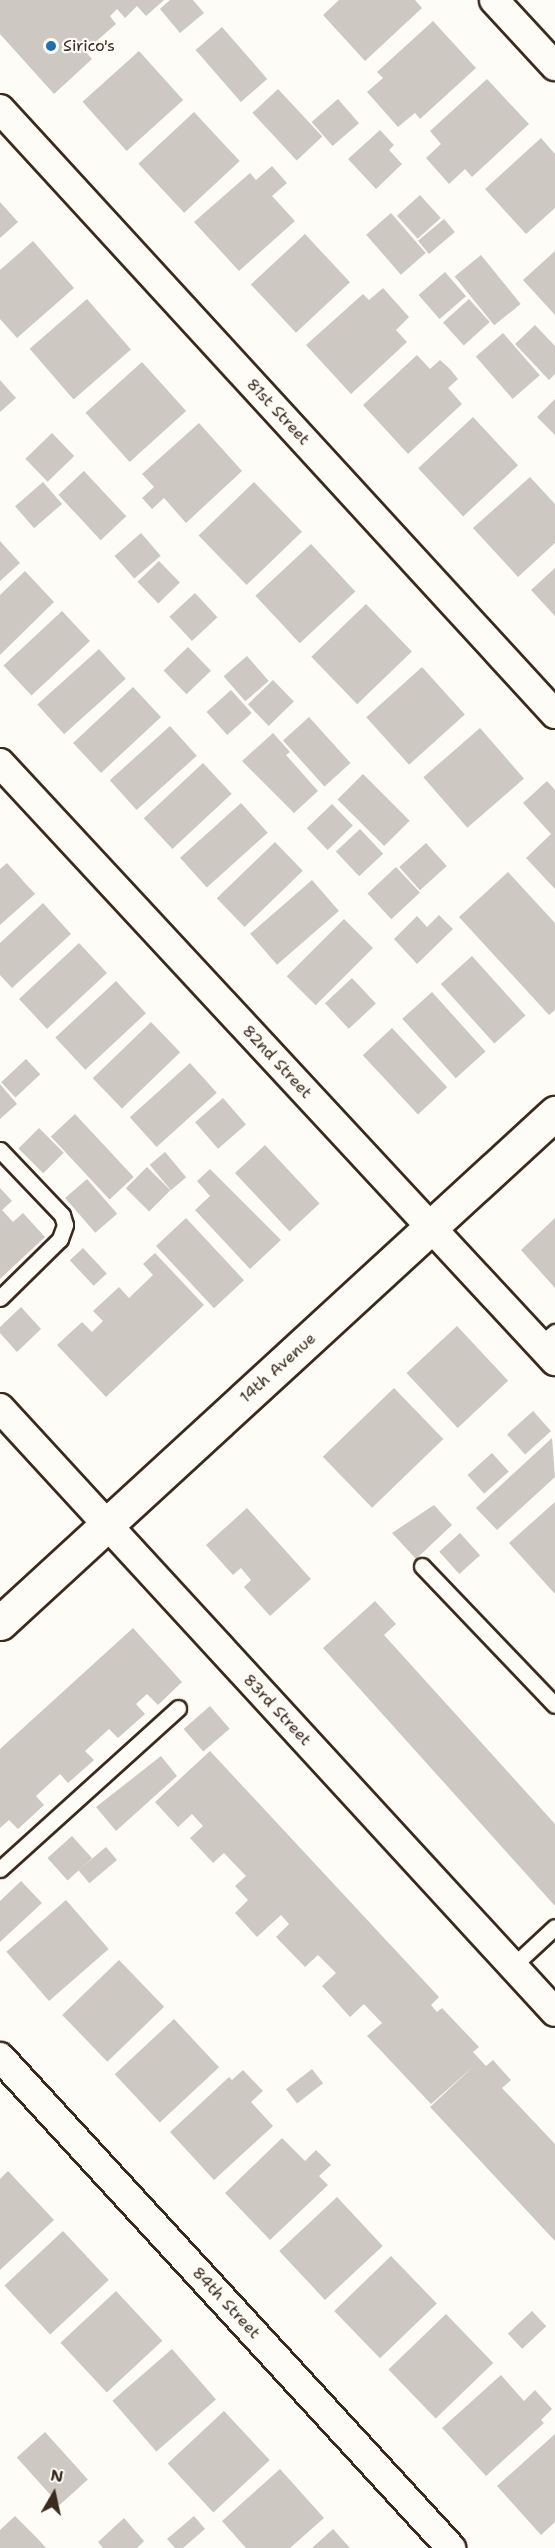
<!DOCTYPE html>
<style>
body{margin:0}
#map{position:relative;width:555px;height:2548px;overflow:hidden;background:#fdfcf7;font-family:"Shantell Sans",sans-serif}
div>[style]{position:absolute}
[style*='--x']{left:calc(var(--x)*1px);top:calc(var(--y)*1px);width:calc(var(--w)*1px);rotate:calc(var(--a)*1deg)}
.building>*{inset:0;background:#cdc8c2;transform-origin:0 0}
.roads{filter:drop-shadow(2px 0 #3b2a1e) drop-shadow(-2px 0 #3b2a1e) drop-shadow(0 2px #3b2a1e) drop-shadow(0 -2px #3b2a1e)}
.service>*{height:15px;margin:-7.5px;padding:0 7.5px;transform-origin:7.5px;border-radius:7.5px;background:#fdfcf7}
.minor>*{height:28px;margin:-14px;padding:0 14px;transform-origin:14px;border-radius:14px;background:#fdfcf7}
.secondary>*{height:33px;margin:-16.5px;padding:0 16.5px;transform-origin:16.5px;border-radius:16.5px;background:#fdfcf7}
.dots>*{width:16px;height:16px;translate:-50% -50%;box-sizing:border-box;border:3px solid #fdfcf7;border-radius:50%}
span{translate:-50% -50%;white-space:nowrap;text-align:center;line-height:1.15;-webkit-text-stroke:4.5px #fdfcf7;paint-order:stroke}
.poi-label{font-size:16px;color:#3b2a1e}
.left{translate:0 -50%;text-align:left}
.street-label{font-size:16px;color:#3b2a1e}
.north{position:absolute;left:24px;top:2464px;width:60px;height:60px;-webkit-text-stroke:4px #fdfcf7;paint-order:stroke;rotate:9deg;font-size:16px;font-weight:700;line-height:24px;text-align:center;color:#3b2a1e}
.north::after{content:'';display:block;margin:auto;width:21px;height:27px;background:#3b2a1e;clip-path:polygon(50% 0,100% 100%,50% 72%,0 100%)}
</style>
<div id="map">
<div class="building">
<div style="clip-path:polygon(0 0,164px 0,146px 16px,137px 6px,125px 18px,117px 9px,110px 16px,116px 24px,85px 51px,92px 59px,54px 94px,0 34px)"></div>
<div style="clip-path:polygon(170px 0,193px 0,204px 13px,180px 33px,160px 9px)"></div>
<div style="clip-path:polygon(339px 0,415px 0,422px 8px,365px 61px,323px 15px)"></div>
<div style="clip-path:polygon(433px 21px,476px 68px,420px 119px,415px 113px,398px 127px,367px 92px,383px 78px,377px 72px)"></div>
<div style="left:222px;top:27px;width:69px;height:35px;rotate:49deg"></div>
<div style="left:139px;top:51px;width:66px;height:76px;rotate:48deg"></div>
<div style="clip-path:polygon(487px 79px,529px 124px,472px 177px,465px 169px,449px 184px,426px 158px,441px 144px,430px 131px)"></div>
<div style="left:278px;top:89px;width:65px;height:35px;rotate:47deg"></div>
<div style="left:338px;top:99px;width:32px;height:35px;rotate:49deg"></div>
<div style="left:194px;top:112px;width:67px;height:76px;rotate:47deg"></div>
<div style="clip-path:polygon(380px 130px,394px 145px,389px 150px,402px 164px,376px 189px,348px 159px)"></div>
<div style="clip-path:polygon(541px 138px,555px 154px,555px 208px,526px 234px,485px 189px)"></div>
<div style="clip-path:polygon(272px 166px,287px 183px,272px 196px,295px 221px,239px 271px,194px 222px,250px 173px,256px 180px)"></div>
<div style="left:420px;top:195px;width:31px;height:31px;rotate:48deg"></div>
<div style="clip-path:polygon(0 202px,18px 222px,0 238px)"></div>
<div style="left:391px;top:213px;width:53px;height:33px;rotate:49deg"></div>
<div style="left:444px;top:219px;width:17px;height:34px;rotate:50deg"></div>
<div style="left:305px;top:234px;width:66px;height:74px;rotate:47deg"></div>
<div style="clip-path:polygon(33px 241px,74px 288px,17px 338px,0 319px,0 270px)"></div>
<div style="clip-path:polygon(555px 251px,555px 315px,523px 280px)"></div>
<div style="left:481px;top:255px;width:63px;height:34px;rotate:51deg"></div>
<div style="left:445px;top:272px;width:32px;height:35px;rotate:49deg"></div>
<div style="clip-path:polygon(383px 288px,409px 317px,396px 330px,407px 342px,351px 394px,306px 345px,363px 294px,369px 300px)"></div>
<div style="left:87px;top:299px;width:67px;height:76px;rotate:49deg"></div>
<div style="left:469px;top:299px;width:31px;height:35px;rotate:48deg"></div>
<div style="clip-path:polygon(535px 325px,555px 346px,555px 374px,549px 380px,515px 344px)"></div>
<div style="left:503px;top:333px;width:56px;height:36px;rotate:49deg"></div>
<div style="clip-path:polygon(417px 355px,430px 369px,440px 360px,450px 369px,458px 379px,448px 388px,462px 404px,408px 454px,363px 405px)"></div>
<div style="left:142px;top:362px;width:66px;height:76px;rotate:48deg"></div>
<div style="clip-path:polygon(0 380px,16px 398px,0 412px)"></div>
<div style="clip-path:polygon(555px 399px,555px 435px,537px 417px)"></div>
<div style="left:473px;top:417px;width:66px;height:75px;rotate:47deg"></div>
<div style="clip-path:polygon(199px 423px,242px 471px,186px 523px,164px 498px,152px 509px,142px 498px,154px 487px,142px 474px)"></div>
<div style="left:52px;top:433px;width:32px;height:37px;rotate:46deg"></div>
<div style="left:84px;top:471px;width:62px;height:35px;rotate:47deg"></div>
<div style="clip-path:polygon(530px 477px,555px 504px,555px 543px,518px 577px,473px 528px)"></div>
<div style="left:43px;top:482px;width:29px;height:37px;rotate:49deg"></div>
<div style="left:254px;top:482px;width:69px;height:77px;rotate:46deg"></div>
<div style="left:141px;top:533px;width:30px;height:35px;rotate:49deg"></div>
<div style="clip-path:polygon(0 541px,20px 563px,0 581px)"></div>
<div style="left:311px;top:544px;width:65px;height:76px;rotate:47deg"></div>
<div style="left:159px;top:561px;width:30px;height:30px;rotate:46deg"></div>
<div style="clip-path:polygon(555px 568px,555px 616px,531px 590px)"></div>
<div style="clip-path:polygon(25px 571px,54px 602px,0 655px,0 595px)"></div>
<div style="left:195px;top:593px;width:33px;height:35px;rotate:47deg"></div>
<div style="left:366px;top:604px;width:66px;height:76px;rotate:46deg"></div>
<div style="left:62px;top:611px;width:41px;height:80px;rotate:47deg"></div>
<div style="left:188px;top:647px;width:33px;height:34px;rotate:46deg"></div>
<div style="left:99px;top:649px;width:40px;height:83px;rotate:48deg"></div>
<div style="left:247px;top:656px;width:33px;height:31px;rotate:49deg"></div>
<div style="left:422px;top:667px;width:64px;height:75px;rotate:48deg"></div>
<div style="left:273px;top:680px;width:30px;height:35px;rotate:46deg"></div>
<div style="left:133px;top:687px;width:41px;height:82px;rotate:47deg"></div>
<div style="left:231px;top:690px;width:31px;height:33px;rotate:48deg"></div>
<div style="left:309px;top:717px;width:62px;height:35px;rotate:48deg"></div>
<div style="left:170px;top:726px;width:40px;height:81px;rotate:48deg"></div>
<div style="left:480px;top:728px;width:67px;height:75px;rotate:49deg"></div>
<div style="clip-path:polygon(273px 733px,290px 752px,286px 755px,318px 791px,294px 813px,242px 761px)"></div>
<div style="left:203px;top:763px;width:42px;height:81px;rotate:47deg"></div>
<div style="left:363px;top:774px;width:66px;height:36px;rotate:45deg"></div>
<div style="clip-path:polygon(547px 781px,555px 790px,555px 889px,526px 858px,551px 834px,523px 803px)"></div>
<div style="left:241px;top:803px;width:40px;height:82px;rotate:48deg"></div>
<div style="left:332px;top:804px;width:30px;height:35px;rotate:46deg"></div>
<div style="left:360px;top:829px;width:34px;height:33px;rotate:47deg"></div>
<div style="left:275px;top:842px;width:40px;height:81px;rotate:46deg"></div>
<div style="left:426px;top:843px;width:31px;height:36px;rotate:48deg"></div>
<div style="clip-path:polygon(7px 863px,35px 894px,0 925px,0 869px)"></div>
<div style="left:396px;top:867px;width:35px;height:39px;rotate:47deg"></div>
<div style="clip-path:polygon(508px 872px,555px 923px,555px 1010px,549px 1015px,459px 917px)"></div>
<div style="left:312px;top:880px;width:41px;height:82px;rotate:49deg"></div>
<div style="clip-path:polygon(43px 903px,71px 934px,12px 988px,0 975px,0 943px)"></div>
<div style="clip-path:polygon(439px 915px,453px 929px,417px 964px,394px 939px,417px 916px,427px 927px)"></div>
<div style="left:344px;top:919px;width:41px;height:81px;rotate:45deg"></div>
<div style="left:79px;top:943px;width:41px;height:82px;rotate:47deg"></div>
<div style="left:472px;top:956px;width:80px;height:42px;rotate:48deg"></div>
<div style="left:352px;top:978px;width:35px;height:37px;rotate:47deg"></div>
<div style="left:116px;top:981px;width:44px;height:83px;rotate:47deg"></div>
<div style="left:432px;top:992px;width:80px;height:40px;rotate:48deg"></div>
<div style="left:151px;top:1022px;width:42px;height:81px;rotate:46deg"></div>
<div style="left:392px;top:1028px;width:81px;height:40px;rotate:47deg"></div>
<div style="left:26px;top:1059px;width:21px;height:34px;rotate:47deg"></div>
<div style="left:190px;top:1063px;width:40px;height:81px;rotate:48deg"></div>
<div style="clip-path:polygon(0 1084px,17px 1104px,0 1119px)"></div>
<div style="left:223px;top:1098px;width:35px;height:37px;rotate:49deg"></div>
<div style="left:75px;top:1114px;width:86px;height:33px;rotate:47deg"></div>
<div style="left:39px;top:1128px;width:35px;height:29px;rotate:45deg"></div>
<div style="left:265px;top:1145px;width:80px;height:41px;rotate:47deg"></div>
<div style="left:165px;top:1152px;width:33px;height:20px;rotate:50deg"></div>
<div style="left:147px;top:1167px;width:33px;height:30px;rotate:45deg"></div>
<div style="clip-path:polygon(210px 1169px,281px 1240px,250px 1269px,195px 1210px,210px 1196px,197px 1181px)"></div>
<div style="left:87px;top:1179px;width:46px;height:29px;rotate:49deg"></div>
<div style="clip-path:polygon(0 1188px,12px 1201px,2px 1210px,13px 1222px,23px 1213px,45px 1237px,0 1279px)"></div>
<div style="left:186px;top:1218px;width:85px;height:41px;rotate:47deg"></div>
<div style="clip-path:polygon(555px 1218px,555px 1288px,521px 1250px)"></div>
<div style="left:83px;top:1248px;width:35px;height:18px;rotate:47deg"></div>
<div style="clip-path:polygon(155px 1253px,204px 1305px,106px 1397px,57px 1345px,82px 1322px,92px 1332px,103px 1321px,93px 1311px,119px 1287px,129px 1298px,153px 1275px,143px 1264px)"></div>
<div style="clip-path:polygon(21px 1307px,41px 1329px,17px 1352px,0 1333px,0 1327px)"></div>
<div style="left:457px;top:1326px;width:75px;height:69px;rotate:47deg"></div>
<div style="left:394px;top:1388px;width:71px;height:99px;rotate:46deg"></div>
<div style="left:533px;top:1411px;width:27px;height:35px;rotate:48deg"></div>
<div style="clip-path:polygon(552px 1438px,555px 1477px,497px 1530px,476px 1508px)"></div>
<div style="left:492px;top:1453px;width:25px;height:33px;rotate:48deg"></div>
<div style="clip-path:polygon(555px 1502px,555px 1594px,509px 1543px)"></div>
<div style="clip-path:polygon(434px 1505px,452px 1525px,416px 1559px,392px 1533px)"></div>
<div style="clip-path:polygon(247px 1508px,311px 1579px,270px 1616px,244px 1587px,251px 1580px,241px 1568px,233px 1575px,206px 1545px)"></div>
<div style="left:460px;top:1533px;width:30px;height:28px;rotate:48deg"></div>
<div style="clip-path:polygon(375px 1601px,396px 1624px,384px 1635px,555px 1824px,555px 1906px,323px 1648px)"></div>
<div style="clip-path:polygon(133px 1628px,182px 1682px,158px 1705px,147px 1694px,136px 1704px,145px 1714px,118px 1738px,109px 1729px,85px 1751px,94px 1760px,68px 1783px,60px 1774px,36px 1796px,44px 1805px,18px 1829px,9px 1820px,0 1828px,0 1749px)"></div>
<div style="left:210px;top:1706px;width:30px;height:35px;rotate:49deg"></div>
<div style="clip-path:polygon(210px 1751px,439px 1997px,431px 2005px,437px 2012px,442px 2008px,461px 2028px,479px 2047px,473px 2052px,486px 2066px,493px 2060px,511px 2080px,502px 2088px,555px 2144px,555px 2241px,430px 2107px,476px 2064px,431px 2104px,367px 2036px,382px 2023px,364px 2004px,350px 2017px,322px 1986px,336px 1973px,318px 1955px,305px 1967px,276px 1937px,289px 1924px,281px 1915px,257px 1937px,235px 1913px,248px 1900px,235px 1886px,246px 1876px,224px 1853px,213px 1863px,190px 1838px,203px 1826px,192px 1814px,178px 1827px,155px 1802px)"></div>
<div style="clip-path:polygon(161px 1756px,177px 1776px,116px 1831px,96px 1807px)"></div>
<div style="left:72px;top:1836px;width:30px;height:33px;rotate:48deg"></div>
<div style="left:106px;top:1847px;width:17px;height:36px;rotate:50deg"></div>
<div style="clip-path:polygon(21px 1881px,42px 1903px,0 1942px,0 1901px)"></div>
<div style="left:66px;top:1900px;width:65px;height:79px;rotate:49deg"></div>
<div style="left:119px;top:1960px;width:65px;height:79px;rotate:46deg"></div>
<div style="left:174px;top:2019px;width:66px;height:81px;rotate:47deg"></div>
<div style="left:312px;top:2069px;width:18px;height:33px;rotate:52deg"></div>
<div style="clip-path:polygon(243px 2070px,263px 2091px,251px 2102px,273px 2126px,214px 2180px,170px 2132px,229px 2077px,232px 2080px)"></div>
<div style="clip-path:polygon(282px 2138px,305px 2161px,316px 2150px,331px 2165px,319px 2176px,328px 2185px,270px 2240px,225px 2193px)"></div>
<div style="clip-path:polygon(8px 2171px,54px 2220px,0 2270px,0 2179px)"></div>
<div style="left:337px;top:2197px;width:67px;height:79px;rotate:47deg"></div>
<div style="left:63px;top:2231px;width:67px;height:80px;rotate:47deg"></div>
<div style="left:391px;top:2256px;width:66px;height:79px;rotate:46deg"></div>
<div style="left:116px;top:2291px;width:68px;height:76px;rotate:47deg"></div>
<div style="left:532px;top:2311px;width:21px;height:33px;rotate:47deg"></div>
<div style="left:446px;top:2314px;width:68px;height:80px;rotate:46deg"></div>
<div style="left:172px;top:2349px;width:67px;height:79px;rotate:49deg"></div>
<div style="clip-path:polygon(501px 2375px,524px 2401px,535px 2390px,552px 2409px,541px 2420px,544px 2423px,486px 2476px,442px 2428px)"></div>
<div style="left:224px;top:2411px;width:67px;height:77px;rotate:47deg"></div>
<div style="left:45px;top:2432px;width:64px;height:38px;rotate:48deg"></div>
<div style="clip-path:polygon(555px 2434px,555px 2522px,541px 2535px,497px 2486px)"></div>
<div style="clip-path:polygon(280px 2469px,324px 2518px,290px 2548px,246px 2548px,222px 2521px)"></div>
<div style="clip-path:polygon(15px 2516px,38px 2539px,46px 2548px,0 2548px,0 2530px)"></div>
<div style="clip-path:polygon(194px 2516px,205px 2529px,183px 2548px,175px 2548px,167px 2539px)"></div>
<div style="clip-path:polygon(124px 2518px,144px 2541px,137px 2548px,103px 2548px,98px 2542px)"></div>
<div style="clip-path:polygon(333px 2529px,350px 2548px,312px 2548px)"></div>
</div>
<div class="roads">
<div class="service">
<div style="--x:0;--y:1150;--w:90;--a:46.4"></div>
<div style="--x:62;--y:1215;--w:10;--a:73"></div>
<div style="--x:65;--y:1225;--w:15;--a:110"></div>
<div style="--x:60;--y:1239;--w:84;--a:135.5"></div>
<div style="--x:540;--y:1345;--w:20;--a:-41"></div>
<div style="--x:422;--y:1566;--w:192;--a:46.3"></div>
<div style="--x:0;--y:1869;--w:240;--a:-42.1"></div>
<div style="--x:513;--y:1966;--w:57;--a:-42.9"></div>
</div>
<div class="minor">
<div style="--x:494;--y:0;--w:90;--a:47.3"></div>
<div style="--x:0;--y:109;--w:821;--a:47.47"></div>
<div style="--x:0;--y:763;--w:816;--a:47.14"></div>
<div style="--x:0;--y:1408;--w:820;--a:47.42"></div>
<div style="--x:0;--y:2057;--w:667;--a:47.43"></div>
</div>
<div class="secondary">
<div style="--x:0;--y:1623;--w:754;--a:-42.58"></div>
</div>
</div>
<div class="dots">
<div style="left:51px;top:46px;background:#1f6fb2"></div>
</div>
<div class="poi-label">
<span class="left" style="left:63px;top:46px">Sirico's</span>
</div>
<div class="street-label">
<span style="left:278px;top:412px;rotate:47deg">81st Street</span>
<span style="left:277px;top:1062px;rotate:47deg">82nd Street</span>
<span style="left:278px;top:1368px;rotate:-42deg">14th Avenue</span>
<span style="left:277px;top:1710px;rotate:47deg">83rd Street</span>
<span style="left:226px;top:2303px;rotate:47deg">84th Street</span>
</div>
<div class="north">N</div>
</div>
